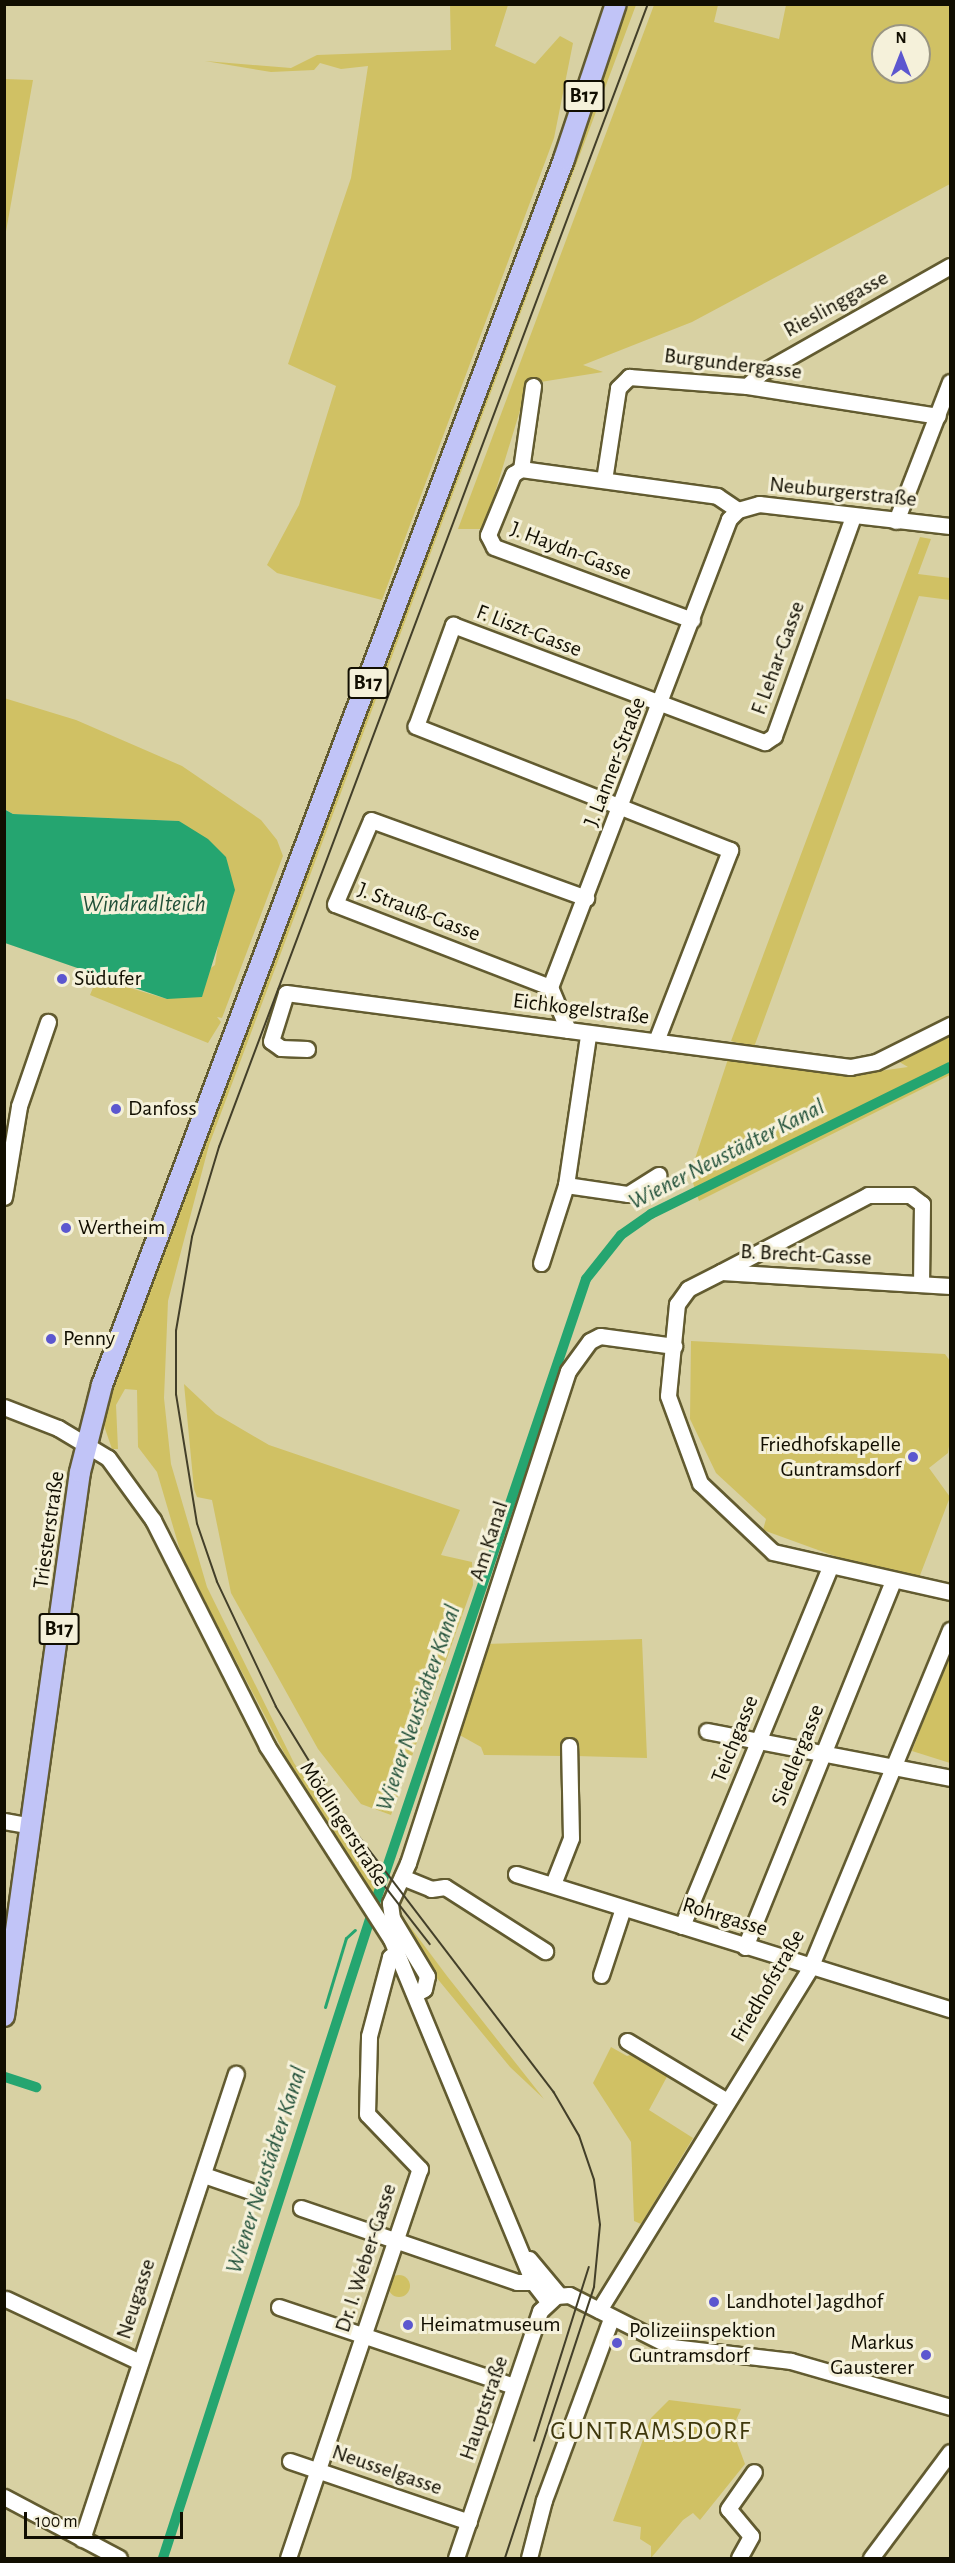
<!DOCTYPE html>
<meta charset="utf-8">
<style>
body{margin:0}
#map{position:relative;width:955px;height:2563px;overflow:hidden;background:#d8d1a3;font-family:"Alegreya Sans",sans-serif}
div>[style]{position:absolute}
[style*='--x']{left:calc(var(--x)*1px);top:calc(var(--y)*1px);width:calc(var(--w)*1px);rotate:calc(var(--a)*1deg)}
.green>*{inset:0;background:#d0c164}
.round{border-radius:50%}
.water>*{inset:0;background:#25a570}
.stream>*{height:3px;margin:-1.5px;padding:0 1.5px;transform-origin:1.5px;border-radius:1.5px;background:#25a570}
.canal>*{height:10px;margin:-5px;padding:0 5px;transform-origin:5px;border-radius:5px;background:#25a570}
.roads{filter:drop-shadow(2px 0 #625b30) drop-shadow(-2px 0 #625b30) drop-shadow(0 2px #625b30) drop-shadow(0 -2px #625b30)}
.minor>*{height:15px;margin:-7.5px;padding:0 7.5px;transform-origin:7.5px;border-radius:7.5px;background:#fff}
.major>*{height:20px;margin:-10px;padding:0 10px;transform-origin:10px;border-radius:10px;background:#c1c4f7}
.tram>*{height:1.5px;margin:-0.75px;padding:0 0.75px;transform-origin:0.75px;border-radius:0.75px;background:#433f29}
.dots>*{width:16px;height:16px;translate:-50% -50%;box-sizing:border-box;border:3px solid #f5f1da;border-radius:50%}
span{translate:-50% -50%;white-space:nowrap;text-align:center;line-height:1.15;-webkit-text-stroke:6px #f5f1da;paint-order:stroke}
.shield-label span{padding:2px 4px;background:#f5f1da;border:2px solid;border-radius:4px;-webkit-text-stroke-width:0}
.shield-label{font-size:21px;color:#110e01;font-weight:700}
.street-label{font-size:22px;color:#110e01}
.poi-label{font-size:22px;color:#110e01}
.left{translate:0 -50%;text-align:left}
.right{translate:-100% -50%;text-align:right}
.water-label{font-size:24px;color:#215039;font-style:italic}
.quarter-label{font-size:26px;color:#3f380c;letter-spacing:1.5px}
.frame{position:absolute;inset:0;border:6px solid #110e01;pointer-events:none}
.north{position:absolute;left:871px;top:24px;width:60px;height:60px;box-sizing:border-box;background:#f5f1da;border:2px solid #9a9683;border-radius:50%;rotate:0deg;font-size:16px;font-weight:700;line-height:24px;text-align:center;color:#110e01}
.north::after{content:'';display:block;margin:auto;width:21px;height:27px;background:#5c57cf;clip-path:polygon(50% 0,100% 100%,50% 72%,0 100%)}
.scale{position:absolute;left:24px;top:2512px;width:159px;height:27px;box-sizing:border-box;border:3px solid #110e01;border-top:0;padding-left:8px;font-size:18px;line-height:21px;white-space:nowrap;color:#110e01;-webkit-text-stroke:4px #f5f1da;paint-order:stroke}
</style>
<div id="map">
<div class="green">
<div style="clip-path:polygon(450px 5px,508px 5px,495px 46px,535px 64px,560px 36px,573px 43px,554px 138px,382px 600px,277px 573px,267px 565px,299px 505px,336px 386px,288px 364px,351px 178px,368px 66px,341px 69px,320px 63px,314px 70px,271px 72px,205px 61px,291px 68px,317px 55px,451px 50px)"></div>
<div style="clip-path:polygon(628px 5px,636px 5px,209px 1145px,168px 1301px,164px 1398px,171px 1464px,207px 1587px,294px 1763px,373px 1877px,376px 1898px,315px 1812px,182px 1557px,157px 1472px,138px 1447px,137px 1390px,125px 1389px,116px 1405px,118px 1449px,112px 1449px,101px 1417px)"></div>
<div style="clip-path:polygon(evenodd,654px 5px,718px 5px,714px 22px,779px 39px,786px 5px,950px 5px,950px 184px,692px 322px,583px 365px,603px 372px,528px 384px,484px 529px,458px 529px,654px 5px,883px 36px,919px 36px,919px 72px,883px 72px,883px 36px)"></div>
<div style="clip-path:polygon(5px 79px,33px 80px,5px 237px,4px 237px)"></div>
<div style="clip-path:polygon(920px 537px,931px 539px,918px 574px,950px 578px,950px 600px,919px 596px,754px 1047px,731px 1041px)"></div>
<div style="clip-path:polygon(4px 698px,76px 720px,182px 766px,261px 820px,277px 840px,283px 856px,222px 1018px,217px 1017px,221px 1022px,208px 1043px,90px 995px,97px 978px,167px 999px,215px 965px,228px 878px,226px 857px,179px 821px,13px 814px,5px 809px)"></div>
<div style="clip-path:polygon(950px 1034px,950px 1075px,699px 1201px,690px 1174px,729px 1056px,851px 1075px,908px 1067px,896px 1060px)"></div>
<div style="clip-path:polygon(691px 1341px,945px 1354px,950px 1361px,950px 1439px,948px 1453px,929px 1468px,950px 1497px,919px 1578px,862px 1566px,763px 1530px,766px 1519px,716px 1473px,690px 1419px)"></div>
<div style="clip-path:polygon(184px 1384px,216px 1414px,269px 1445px,460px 1510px,441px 1555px,472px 1562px,473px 1585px,391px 1815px,361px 1804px,318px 1749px,231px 1593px,212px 1500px,197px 1497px,194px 1489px)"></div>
<div style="clip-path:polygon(642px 1639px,647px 1758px,576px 1756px,576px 1738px,564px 1738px,562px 1756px,484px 1755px,481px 1747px,456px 1733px,485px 1644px)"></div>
<div style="clip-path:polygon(950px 1652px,950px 1763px,912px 1751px)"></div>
<div style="clip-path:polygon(399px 1912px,447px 1976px,544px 2099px,510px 2067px,436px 1977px,396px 1918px)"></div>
<div style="clip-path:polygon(611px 2047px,627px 2056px,637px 2053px,669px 2073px,649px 2110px,693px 2138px,641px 2224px,634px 2221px,631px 2142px,593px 2083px)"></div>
<div class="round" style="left:388px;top:2275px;width:22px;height:22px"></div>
<div style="clip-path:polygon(669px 2400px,741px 2409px,732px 2429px,745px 2464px,700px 2520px,693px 2513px,683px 2520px,651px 2558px,651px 2546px,640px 2539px,641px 2527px,613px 2521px,651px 2418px)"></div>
</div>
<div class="water">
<div style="clip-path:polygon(4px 809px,13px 814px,179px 821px,208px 839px,226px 857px,235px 890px,202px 997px,167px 999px,5px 943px)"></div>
</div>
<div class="stream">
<div style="--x:364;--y:1927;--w:7;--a:-8"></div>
<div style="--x:325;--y:2007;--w:72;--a:-73.1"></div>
<div style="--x:346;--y:1938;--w:12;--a:-42"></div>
</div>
<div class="canal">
<div style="--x:5;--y:2077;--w:33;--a:18"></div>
<div style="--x:163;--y:2558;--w:704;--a:-72.05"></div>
<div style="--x:380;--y:1888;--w:643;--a:-71.31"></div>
<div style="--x:586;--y:1279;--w:56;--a:-51.5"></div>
<div style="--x:621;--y:1235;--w:37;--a:-35"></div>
<div style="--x:651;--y:1214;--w:333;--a:-26.2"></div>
</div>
<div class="roads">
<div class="minor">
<div style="--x:533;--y:386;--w:84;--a:98.2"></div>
<div style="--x:521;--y:469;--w:9;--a:148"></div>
<div style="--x:513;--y:474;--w:66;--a:112.3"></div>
<div style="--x:488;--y:535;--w:13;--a:63"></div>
<div style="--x:494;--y:547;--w:211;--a:20.2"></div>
<div style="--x:747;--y:386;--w:19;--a:-43"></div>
<div style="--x:761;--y:373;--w:217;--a:-29.5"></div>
<div style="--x:521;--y:469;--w:198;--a:7.8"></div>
<div style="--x:717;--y:496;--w:25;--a:34"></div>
<div style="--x:738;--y:510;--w:22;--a:-16"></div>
<div style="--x:759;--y:504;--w:192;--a:6.6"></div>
<div style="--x:604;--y:480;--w:93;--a:-81.3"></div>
<div style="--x:618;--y:388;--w:16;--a:-45"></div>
<div style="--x:629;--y:377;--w:118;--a:4.4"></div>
<div style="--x:747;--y:386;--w:193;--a:8.9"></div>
<div style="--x:896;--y:521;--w:149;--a:-68.8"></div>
<div style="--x:550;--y:987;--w:230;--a:-158.9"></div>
<div style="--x:335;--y:904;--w:91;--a:-66.8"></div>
<div style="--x:371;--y:820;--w:229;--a:19.9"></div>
<div style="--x:568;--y:1030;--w:47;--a:-112.7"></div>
<div style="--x:550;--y:987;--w:501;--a:-69.07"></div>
<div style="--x:729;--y:519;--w:13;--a:-45"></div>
<div style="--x:656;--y:1041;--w:205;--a:-68.8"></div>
<div style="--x:730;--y:850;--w:338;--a:-158.5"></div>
<div style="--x:416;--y:726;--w:108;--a:-69.9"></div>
<div style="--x:453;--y:625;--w:333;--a:20.6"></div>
<div style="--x:765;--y:742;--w:11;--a:-34"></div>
<div style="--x:774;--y:736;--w:233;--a:-70.2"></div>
<div style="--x:307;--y:1049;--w:26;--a:-178"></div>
<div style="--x:281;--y:1048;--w:12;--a:-145"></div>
<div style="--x:271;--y:1041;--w:50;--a:-72.6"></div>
<div style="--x:286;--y:993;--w:569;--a:7.47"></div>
<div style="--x:850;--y:1067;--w:26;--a:-11"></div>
<div style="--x:876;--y:1062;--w:83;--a:-26.6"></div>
<div style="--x:566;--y:1185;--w:63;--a:8.3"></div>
<div style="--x:628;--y:1194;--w:36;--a:-32"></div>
<div style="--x:4;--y:1197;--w:92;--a:-80.6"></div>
<div style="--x:19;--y:1106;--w:89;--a:-71"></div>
<div style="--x:541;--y:1263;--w:82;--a:-72.2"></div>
<div style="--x:566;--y:1185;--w:151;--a:-81.6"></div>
<div style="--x:721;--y:1272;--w:166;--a:-27.6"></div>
<div style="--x:868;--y:1195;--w:42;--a:0"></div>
<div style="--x:910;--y:1195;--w:15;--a:37"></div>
<div style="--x:922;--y:1204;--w:80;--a:90.7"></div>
<div style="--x:950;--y:1286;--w:229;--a:-176.5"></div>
<div style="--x:721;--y:1272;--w:37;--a:153"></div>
<div style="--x:688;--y:1289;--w:19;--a:126"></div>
<div style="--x:677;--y:1304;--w:92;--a:95.6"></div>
<div style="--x:668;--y:1396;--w:93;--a:69.8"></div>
<div style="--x:700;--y:1483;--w:100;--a:43.4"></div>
<div style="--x:773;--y:1552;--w:181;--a:12.7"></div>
<div style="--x:4;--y:1407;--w:58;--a:21.3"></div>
<div style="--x:58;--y:1428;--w:58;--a:31"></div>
<div style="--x:108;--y:1458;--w:77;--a:54"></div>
<div style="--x:153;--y:1520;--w:253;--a:63.2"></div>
<div style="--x:267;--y:1746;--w:229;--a:57.3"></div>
<div style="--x:391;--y:1939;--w:371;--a:67.5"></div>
<div style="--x:533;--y:2282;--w:23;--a:52"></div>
<div style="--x:707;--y:1731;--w:248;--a:10.9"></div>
<div style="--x:4;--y:1821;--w:28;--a:10"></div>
<div style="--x:516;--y:1874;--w:455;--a:17.3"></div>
<div style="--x:402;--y:1877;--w:31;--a:22"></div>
<div style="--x:431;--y:1889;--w:14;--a:-8"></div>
<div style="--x:445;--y:1887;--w:119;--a:32.6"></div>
<div style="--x:553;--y:1884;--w:49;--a:-68.6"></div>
<div style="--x:571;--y:1838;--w:92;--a:-91.2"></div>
<div style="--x:682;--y:1926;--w:388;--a:-67.6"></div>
<div style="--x:745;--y:1947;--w:396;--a:-68"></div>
<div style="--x:601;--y:1975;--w:67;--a:-71.8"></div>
<div style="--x:415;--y:1994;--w:10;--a:-29"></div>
<div style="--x:424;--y:1989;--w:13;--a:-77"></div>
<div style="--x:427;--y:1976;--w:68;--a:-121.1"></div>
<div style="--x:392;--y:1918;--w:15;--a:-98"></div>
<div style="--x:390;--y:1903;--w:44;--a:-65.8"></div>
<div style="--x:408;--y:1863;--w:517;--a:-71.99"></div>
<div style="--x:568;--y:1371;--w:37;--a:-54"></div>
<div style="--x:590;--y:1341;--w:11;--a:-27"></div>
<div style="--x:600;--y:1336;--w:75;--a:7.7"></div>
<div style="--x:627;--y:2041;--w:117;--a:31"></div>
<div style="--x:204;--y:2175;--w:55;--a:19.1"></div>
<div style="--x:301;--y:2208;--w:228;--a:18.9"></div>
<div style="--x:517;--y:2282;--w:16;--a:0"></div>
<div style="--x:529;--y:2259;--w:47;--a:50.2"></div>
<div style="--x:6;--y:2299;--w:148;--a:25.2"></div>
<div style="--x:279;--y:2307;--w:248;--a:18.6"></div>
<div style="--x:599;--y:2310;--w:402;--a:-58.3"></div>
<div style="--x:810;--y:1968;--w:366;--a:-67.5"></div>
<div style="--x:290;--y:2461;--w:189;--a:18.8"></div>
<div style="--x:4;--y:2497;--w:130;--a:27.9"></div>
<div style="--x:82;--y:2539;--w:490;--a:-71.7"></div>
<div style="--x:288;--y:2558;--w:411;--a:-71.3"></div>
<div style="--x:420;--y:2169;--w:76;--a:-133.9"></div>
<div style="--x:367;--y:2114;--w:78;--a:-88.5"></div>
<div style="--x:369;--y:2036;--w:82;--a:-75.1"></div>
<div style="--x:390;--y:1957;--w:9;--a:-36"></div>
<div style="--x:456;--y:2558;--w:261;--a:-71.2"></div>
<div style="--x:540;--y:2311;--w:22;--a:-43"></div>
<div style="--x:556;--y:2296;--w:13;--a:-4"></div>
<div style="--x:569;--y:2295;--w:115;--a:26.8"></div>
<div style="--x:672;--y:2347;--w:120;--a:6.7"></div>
<div style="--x:791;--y:2361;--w:166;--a:16.1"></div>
<div style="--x:529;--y:2558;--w:60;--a:-75.5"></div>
<div style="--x:544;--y:2500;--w:193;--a:-69.7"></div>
<div style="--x:739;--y:2558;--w:25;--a:-61"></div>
<div style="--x:751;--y:2536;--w:35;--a:-130"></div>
<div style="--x:728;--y:2509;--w:45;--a:-54.9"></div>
<div style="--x:871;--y:2558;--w:132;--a:-53.3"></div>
</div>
<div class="major">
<div style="--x:4;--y:2016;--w:549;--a:-82.05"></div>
<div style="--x:80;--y:1472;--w:90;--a:-75.8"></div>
<div style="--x:102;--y:1385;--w:1310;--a:-69.35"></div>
<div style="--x:564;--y:159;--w:163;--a:-71.5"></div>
</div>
</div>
<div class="tram">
<div style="--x:360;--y:1854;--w:114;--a:52.1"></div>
<div style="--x:534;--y:2441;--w:182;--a:-72.5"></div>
<div style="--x:505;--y:2558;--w:285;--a:-71.8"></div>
<div style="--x:594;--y:2287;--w:62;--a:-84.5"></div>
<div style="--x:600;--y:2225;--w:45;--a:-97.6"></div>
<div style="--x:594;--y:2180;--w:46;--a:-108.8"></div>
<div style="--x:579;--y:2136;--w:50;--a:-120.2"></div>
<div style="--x:554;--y:2093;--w:353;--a:-127.3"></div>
<div style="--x:340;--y:1812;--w:123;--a:-121.4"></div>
<div style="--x:276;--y:1707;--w:138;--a:-115.3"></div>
<div style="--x:217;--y:1582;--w:61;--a:-109"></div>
<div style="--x:197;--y:1524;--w:131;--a:-99.2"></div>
<div style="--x:176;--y:1395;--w:64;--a:-90"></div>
<div style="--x:176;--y:1331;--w:95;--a:-80.3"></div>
<div style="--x:192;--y:1237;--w:94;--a:-73.3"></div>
<div style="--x:219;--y:1147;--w:1221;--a:-69.43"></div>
</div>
<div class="dots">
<div style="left:62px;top:979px;background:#5c57cf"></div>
<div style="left:116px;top:1109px;background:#5c57cf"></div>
<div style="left:66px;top:1228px;background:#5c57cf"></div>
<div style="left:51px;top:1339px;background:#5c57cf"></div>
<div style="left:913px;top:1457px;background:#5c57cf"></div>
<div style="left:714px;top:2302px;background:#5c57cf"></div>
<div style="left:408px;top:2325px;background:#5c57cf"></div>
<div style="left:617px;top:2343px;background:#5c57cf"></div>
<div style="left:926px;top:2355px;background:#5c57cf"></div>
</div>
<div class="shield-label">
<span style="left:584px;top:96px">B17</span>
<span style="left:368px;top:683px">B17</span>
<span style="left:59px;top:1629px">B17</span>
</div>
<div class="street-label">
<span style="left:836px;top:304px;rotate:-29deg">Rieslinggasse</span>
<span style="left:733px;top:364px;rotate:7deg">Burgundergasse</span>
<span style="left:843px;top:492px;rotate:6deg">Neuburgerstraße</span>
<span style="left:571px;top:551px;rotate:21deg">J. Haydn-Gasse</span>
<span style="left:529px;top:631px;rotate:21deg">F. Liszt-Gasse</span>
<span style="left:778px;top:658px;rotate:-70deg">F. Lehar-Gasse</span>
<span style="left:615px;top:762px;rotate:-69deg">J. Lanner-Straße</span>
<span style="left:419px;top:912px;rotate:21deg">J. Strauß-Gasse</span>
<span style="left:581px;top:1009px;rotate:7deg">Eichkogelstraße</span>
<span style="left:806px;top:1255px;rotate:3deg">B. Brecht-Gasse</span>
<span style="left:49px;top:1530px;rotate:-82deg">Triesterstraße</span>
<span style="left:489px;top:1541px;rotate:-72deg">Am Kanal</span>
<span style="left:735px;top:1739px;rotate:-68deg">Teichgasse</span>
<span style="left:798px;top:1755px;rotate:-68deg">Siedlergasse</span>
<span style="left:344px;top:1824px;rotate:57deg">Mödlingerstraße</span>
<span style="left:725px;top:1917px;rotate:17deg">Rohrgasse</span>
<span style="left:768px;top:1986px;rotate:-60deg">Friedhofstraße</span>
<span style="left:366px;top:2258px;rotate:-72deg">Dr. I. Weber-Gasse</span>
<span style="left:136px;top:2299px;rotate:-72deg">Neugasse</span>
<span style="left:484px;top:2408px;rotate:-71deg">Hauptstraße</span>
<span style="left:387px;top:2470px;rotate:19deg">Neusselgasse</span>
</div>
<div class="poi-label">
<span class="left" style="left:74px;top:979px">Südufer</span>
<span class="left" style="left:128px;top:1109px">Danfoss</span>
<span class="left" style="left:78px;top:1228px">Wertheim</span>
<span class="left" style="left:63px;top:1339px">Penny</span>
<span class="right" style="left:901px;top:1457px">Friedhofskapelle<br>Guntramsdorf</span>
<span class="left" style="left:726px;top:2302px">Landhotel Jagdhof</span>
<span class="left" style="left:420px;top:2325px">Heimatmuseum</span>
<span class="left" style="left:629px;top:2343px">Polizeiinspektion<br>Guntramsdorf</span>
<span class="right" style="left:914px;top:2355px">Markus<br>Gausterer</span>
</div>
<div class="water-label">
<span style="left:144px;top:905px">Windradlteich</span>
<span style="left:727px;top:1155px;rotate:-27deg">Wiener Neustädter Kanal</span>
<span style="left:419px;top:1708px;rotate:-71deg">Wiener Neustädter Kanal</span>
<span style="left:267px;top:2170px;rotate:-72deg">Wiener Neustädter Kanal</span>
</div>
<div class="quarter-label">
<span style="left:651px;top:2432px">GUNTRAMSDORF</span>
</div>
<div class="frame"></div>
<div class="north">N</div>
<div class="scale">100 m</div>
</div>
